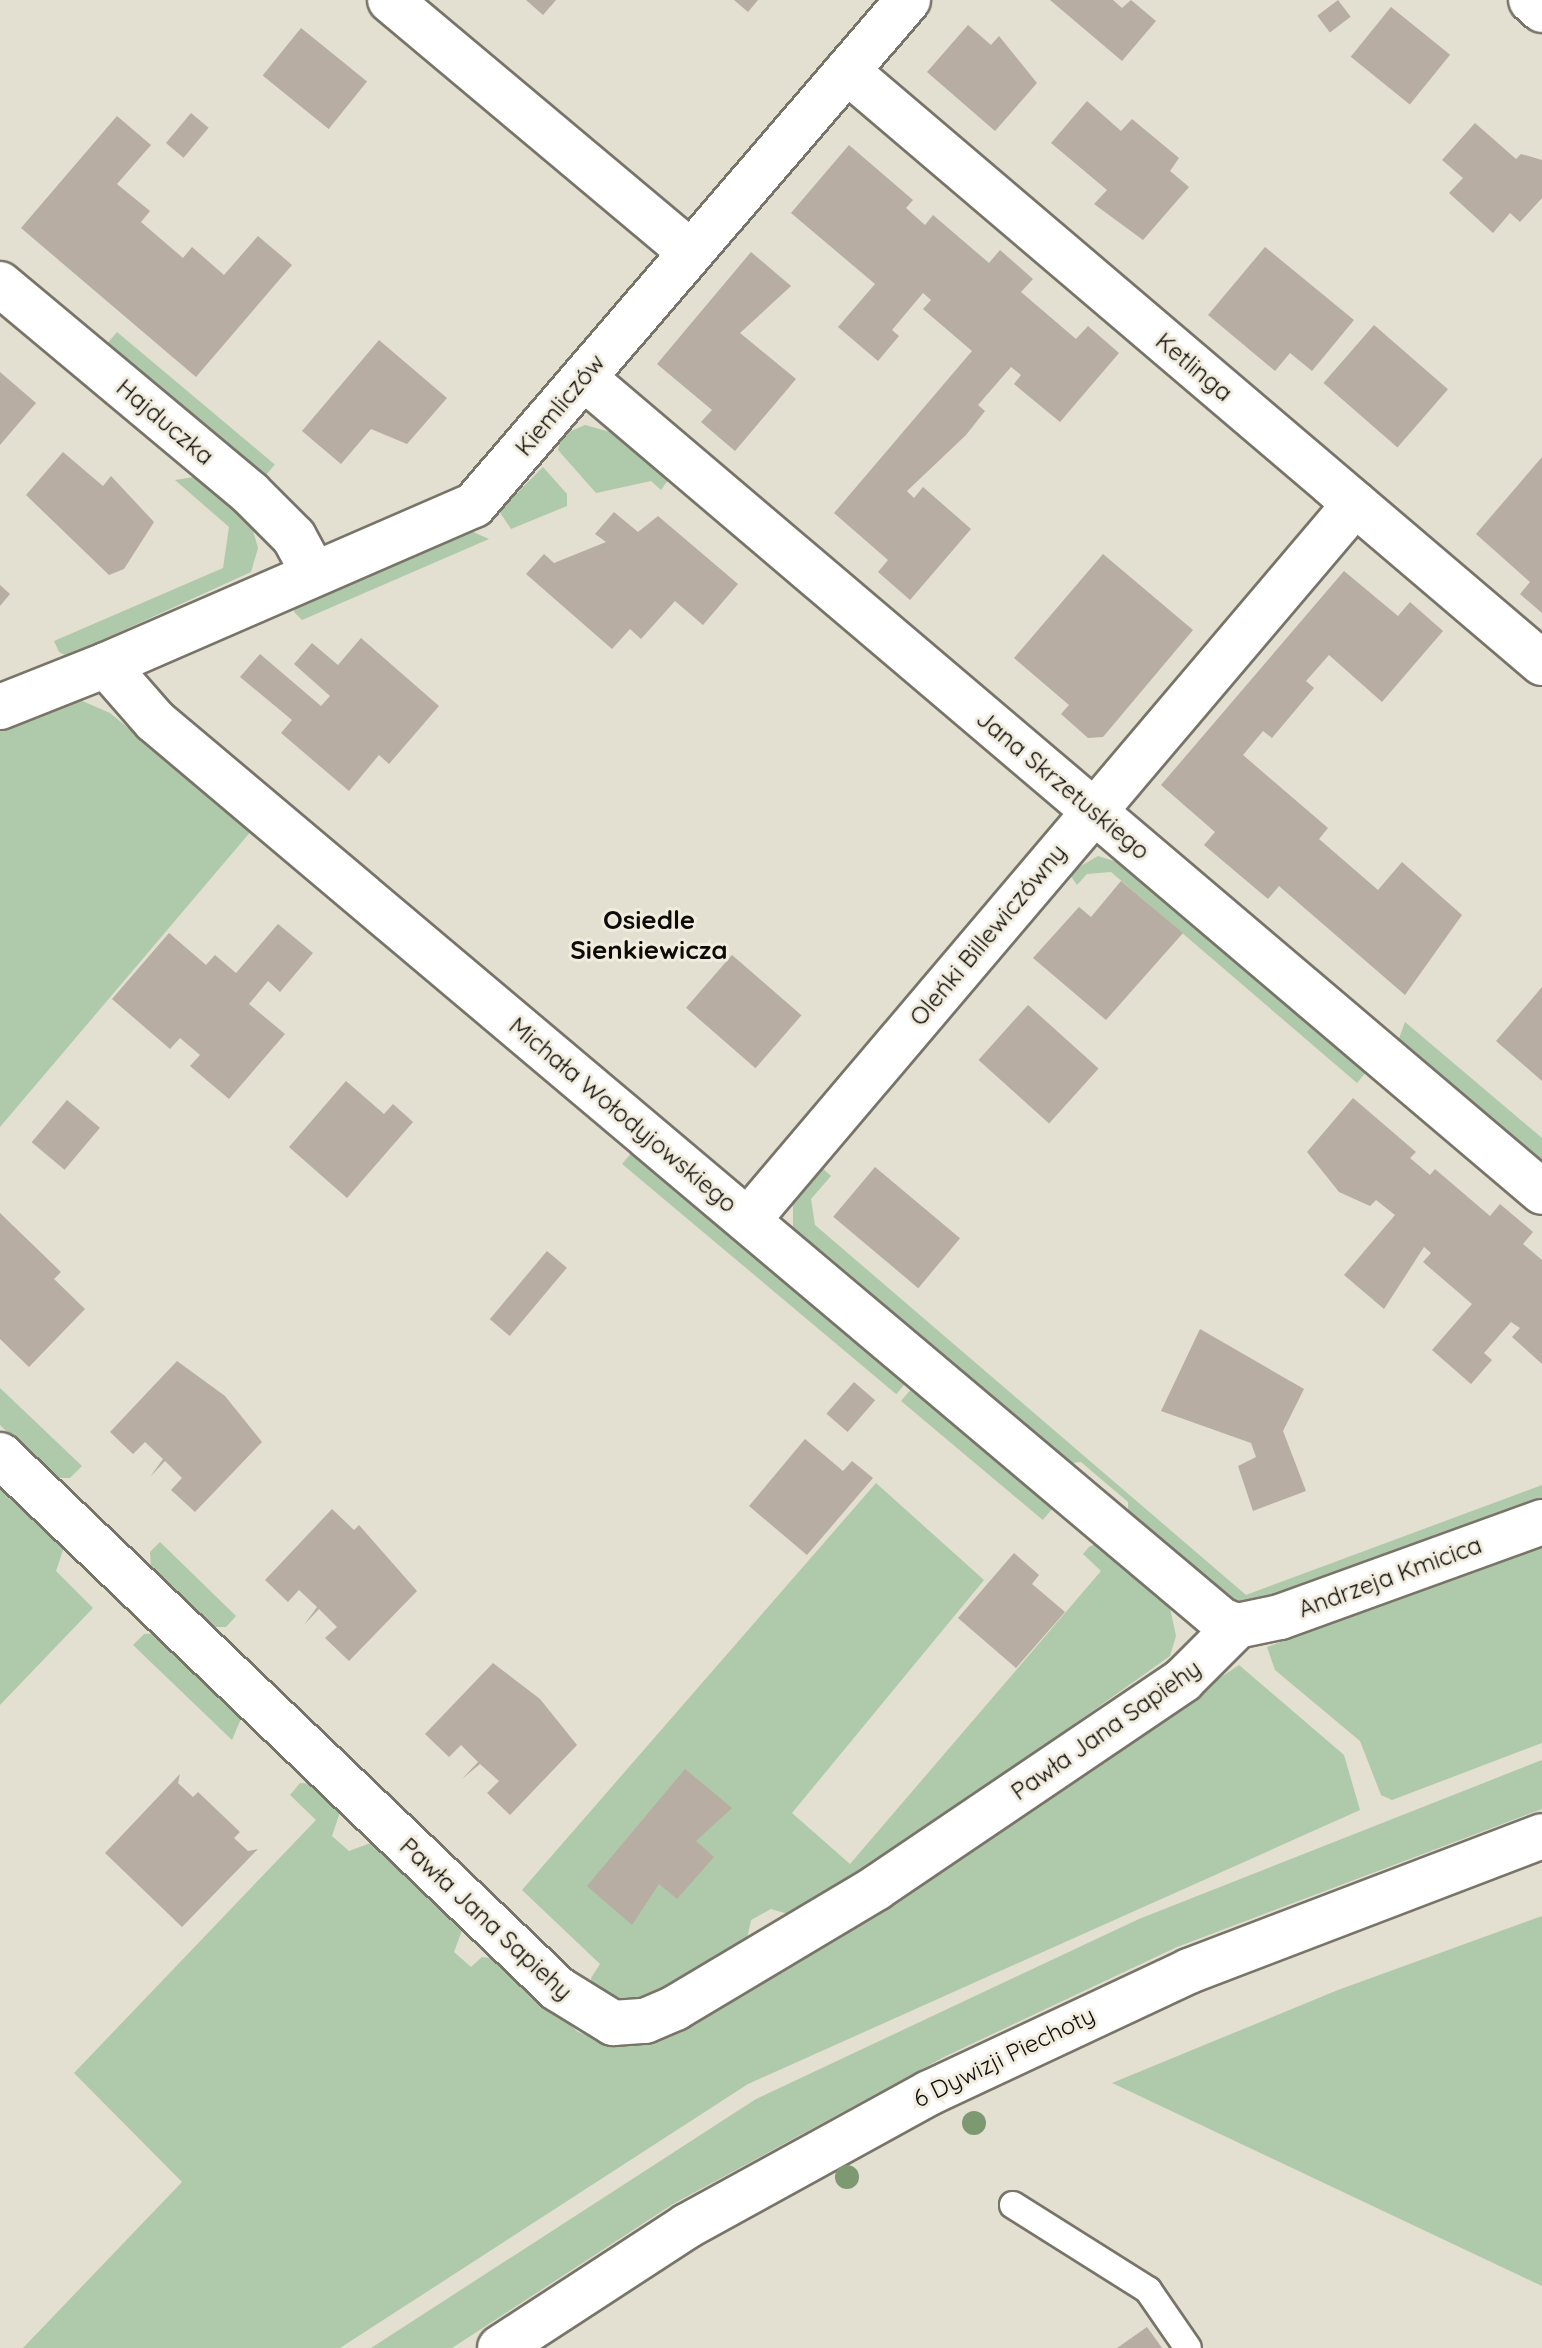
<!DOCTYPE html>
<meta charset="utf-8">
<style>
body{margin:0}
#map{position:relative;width:1542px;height:2348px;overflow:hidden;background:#e3dfd1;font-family:Quicksand,sans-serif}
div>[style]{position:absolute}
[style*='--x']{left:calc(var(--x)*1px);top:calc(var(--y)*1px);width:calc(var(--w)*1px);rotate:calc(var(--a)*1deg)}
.green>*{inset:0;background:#afc9ab;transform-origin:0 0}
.building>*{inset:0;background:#b7ada2;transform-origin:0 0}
.roads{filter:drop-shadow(2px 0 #797468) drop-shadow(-2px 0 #797468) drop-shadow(0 2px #797468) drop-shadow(0 -2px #797468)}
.service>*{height:26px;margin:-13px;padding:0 13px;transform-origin:13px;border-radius:13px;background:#fff}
.minor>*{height:44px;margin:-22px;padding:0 22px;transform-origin:22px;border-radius:22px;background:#fff}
.tertiary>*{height:44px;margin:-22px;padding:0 22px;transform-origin:22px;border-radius:22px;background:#fff}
.trees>*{width:24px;height:24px;margin:-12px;border-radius:50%;background:#7d9971}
span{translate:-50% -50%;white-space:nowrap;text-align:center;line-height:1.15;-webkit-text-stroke:6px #f1ecde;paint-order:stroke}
.street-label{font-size:24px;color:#0e0c08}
.neighbourhood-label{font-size:26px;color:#0e0c08;font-weight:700}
</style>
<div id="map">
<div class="green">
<div style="left:117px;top:332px;width:206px;height:18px;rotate:40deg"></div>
<div style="clip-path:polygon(585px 425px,614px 433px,669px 479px,661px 490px,651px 481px,596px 493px,558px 450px,562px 435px)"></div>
<div style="clip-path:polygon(543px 467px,567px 494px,567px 506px,511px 529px,499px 511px)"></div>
<div style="clip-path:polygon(200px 476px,250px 520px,258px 548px,251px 572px,67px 656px,59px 652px,54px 641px,223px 568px,229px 527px,175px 480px)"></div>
<div style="clip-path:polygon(471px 531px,489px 539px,302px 620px,294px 612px,295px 605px)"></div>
<div style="clip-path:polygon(80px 700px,110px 713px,252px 830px,0 1127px,0 728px)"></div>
<div style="clip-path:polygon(1098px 856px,1124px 864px,1367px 1071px,1357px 1083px,1111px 872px,1087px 874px,1077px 885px,1069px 873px)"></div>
<div style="clip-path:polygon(1405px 1022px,1542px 1138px,1542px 1167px,1397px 1044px)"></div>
<div style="left:633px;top:1151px;width:358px;height:17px;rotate:40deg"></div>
<div style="clip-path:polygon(820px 1166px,831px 1176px,811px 1199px,815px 1225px,1246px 1595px,1542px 1485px,1542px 1504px,1265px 1602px,1235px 1600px,1128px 1519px,1128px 1502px,1081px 1462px,1063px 1464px,793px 1232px,793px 1200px)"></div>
<div style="clip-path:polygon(0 1388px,82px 1466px,70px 1478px,55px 1478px,0 1425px)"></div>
<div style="left:912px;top:1388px;width:185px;height:17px;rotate:40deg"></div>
<div style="clip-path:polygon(0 1482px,65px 1544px,56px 1571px,93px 1608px,0 1705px)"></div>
<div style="clip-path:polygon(876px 1483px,984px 1580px,792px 1813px,850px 1864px,1101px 1571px,1083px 1554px,1089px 1547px,1095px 1544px,1170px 1608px,1176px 1636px,1170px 1656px,864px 1873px,788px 1914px,771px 1909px,751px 1920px,747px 1939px,644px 1998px,623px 2003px,593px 1993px,591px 1978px,600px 1964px,522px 1890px)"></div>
<div style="clip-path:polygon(160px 1542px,236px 1616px,226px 1627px,209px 1627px,151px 1569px,150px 1552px)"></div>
<div style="clip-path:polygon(1542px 1546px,1542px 1743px,1392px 1800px,1381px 1795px,1360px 1741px,1275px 1670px,1267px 1647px)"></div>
<div style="clip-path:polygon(160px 1633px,243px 1714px,232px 1740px,133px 1645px,144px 1634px)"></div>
<div style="clip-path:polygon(1239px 1665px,1344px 1755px,1360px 1810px,748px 2084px,340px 2348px,23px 2348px,182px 2182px,74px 2073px,316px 1820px,290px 1795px,300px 1783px,316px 1784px,341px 1809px,332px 1836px,349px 1851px,376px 1841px,464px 1925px,454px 1952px,471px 1967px,482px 1957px,498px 1959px,578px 2032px,611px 2043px,885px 1904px)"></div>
<div style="clip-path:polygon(1542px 1760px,1542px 1809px,1177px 1947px,946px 2056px,673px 2204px,452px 2348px,371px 2348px,756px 2099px,1139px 1919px)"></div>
<div style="clip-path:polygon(1542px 1916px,1542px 2286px,1112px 2083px,1338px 1990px)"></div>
</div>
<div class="building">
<div style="clip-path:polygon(526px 0,556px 0,543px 15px)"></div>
<div style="clip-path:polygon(734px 0,758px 0,748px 12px)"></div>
<div style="clip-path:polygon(1050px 0,1113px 0,1122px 8px,1131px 0,1156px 21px,1122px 61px)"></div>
<div style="left:1338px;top:0;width:21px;height:26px;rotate:53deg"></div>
<div style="left:1391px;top:7px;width:76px;height:64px;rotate:39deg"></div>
<div style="clip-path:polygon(968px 25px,991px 45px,999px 36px,1037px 83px,995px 131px,927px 72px)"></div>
<div style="left:301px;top:28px;width:85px;height:61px;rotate:39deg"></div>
<div style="clip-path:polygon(1087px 101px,1121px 131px,1132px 119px,1179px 158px,1170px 171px,1189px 187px,1143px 240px,1094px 204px,1107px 190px,1051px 143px)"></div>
<div style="left:191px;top:113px;width:23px;height:39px;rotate:40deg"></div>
<div style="clip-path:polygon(117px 116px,151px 145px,117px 184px,150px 211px,141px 222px,183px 258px,192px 247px,224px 275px,258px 236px,292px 265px,196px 377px,21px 228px)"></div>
<div style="clip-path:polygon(1475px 123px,1516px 159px,1521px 154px,1542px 160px,1542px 198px,1520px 222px,1510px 213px,1493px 233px,1449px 193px,1463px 178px,1442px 160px)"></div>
<div style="clip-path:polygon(849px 145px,913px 200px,906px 208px,925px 225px,933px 215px,989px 263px,1000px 250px,1033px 279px,1021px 292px,1076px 339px,1088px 326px,1119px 353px,1060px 422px,1014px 384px,1021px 375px,1011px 367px,978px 405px,985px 411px,966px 435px,907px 491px,914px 498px,923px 487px,971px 529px,910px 600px,878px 572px,888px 560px,834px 513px,972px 351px,923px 309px,931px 300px,923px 293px,892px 330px,899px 336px,878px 361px,838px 327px,875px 284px,791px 213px)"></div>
<div style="clip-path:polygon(1265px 247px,1354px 320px,1312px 371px,1290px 353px,1275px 371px,1208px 315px)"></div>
<div style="clip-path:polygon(751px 252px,791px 286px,740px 333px,796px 379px,735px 451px,701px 422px,712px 410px,657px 364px)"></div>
<div style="left:1374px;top:325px;width:98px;height:77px;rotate:41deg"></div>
<div style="clip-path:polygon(379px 340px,447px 398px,407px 444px,371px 429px,341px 464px,302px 431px)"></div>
<div style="clip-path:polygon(0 372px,36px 403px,0 445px)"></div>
<div style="clip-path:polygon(63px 452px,103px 486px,111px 476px,154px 522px,124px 569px,109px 575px,26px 495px)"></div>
<div style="clip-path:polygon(1542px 457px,1542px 613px,1520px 594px,1530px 582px,1476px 534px)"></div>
<div style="clip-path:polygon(614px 512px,638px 532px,658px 516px,738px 584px,703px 625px,675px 601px,641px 639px,630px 629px,612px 649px,526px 574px,544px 554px,554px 563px,606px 542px,595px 534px)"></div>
<div style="clip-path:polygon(1103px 554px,1193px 630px,1103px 737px,1088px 738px,1061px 714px,1069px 705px,1014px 658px)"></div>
<div style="clip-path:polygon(1344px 571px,1398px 616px,1410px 602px,1443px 631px,1382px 702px,1329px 655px,1306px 681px,1314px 688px,1272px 738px,1263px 731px,1243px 755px,1328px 828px,1319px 839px,1378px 890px,1402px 862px,1462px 915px,1405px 995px,1279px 886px,1268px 899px,1204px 845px,1215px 832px,1161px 785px)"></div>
<div style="clip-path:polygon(0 585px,10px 594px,0 606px)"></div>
<div style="clip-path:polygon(361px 638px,439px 706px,389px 764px,379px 755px,349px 791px,281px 733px,292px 720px,240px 677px,260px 654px,321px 706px,330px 696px,294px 664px,312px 643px,338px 665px)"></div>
<div style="clip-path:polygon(1121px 881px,1183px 933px,1106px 1020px,1033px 958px,1079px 907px,1091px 917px)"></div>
<div style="clip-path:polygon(278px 924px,313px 953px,280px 992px,268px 981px,249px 1004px,285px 1034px,229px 1099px,190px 1066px,200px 1055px,180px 1038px,170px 1049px,112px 999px,169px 933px,206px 965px,215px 955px,236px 973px)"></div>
<div style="left:732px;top:955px;width:92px;height:70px;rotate:41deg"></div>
<div style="clip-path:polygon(1542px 987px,1542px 1081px,1496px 1041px)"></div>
<div style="left:1028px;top:1005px;width:95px;height:74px;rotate:42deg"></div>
<div style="clip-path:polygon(346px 1081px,384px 1114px,393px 1104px,413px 1122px,347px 1198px,289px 1147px)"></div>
<div style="clip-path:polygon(1353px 1098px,1416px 1152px,1410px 1158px,1430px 1175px,1435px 1169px,1490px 1216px,1500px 1204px,1533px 1232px,1523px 1244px,1542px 1260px,1542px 1364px,1512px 1337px,1520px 1328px,1511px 1322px,1484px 1353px,1492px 1360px,1471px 1384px,1432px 1350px,1472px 1304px,1423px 1262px,1431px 1253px,1424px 1247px,1384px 1309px,1344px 1275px,1395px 1215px,1376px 1200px,1370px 1206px,1339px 1192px,1307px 1152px)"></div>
<div style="left:67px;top:1100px;width:43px;height:55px;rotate:40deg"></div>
<div style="left:875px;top:1167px;width:111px;height:65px;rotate:40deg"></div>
<div style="clip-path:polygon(0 1213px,61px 1272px,54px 1279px,85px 1309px,29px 1367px,0 1339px)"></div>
<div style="left:547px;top:1251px;width:26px;height:89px;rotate:40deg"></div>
<div style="clip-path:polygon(1200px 1329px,1304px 1389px,1283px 1431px,1306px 1491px,1253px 1511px,1238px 1466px,1256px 1457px,1251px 1443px,1161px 1411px)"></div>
<div style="clip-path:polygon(177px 1361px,225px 1396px,262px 1442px,195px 1512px,171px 1490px,182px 1478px,165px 1461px,150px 1477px,163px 1459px,145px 1442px,133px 1454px,110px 1432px)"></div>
<div style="left:854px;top:1382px;width:28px;height:42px;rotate:41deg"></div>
<div style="clip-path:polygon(805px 1439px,843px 1471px,852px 1461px,873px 1478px,807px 1555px,749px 1506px)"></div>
<div style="clip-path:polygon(332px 1509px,354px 1530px,359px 1525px,417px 1591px,349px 1661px,325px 1638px,337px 1627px,319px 1609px,304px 1625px,317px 1607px,299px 1590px,288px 1602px,265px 1580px)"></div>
<div style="clip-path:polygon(1014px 1553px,1039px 1575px,1032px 1584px,1065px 1612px,1016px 1668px,958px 1618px)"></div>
<div style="clip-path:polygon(493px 1663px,540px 1699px,577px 1745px,510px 1815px,487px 1793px,499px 1781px,480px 1764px,462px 1779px,478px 1762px,461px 1745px,449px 1757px,425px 1734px)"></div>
<div style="clip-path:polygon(685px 1769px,732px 1808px,696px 1841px,714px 1857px,677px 1899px,659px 1884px,632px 1925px,587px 1886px)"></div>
<div style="clip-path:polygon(180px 1774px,178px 1783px,193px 1797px,198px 1792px,240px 1832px,234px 1838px,248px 1851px,258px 1849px,182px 1927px,105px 1853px)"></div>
<div style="clip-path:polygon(1147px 2327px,1162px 2348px,1117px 2348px)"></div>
</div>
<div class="roads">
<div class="service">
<div style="--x:1013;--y:2205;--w:160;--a:32.2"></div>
<div style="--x:1148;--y:2290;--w:70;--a:55.4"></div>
</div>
<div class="minor">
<div style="--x:390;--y:0;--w:392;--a:40"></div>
<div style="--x:1531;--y:0;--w:15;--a:42"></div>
<div style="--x:847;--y:71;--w:913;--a:40.42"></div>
<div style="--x:0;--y:284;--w:326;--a:39.9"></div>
<div style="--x:250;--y:493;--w:62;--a:45"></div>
<div style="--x:294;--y:537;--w:42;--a:61.6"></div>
<div style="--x:584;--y:378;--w:1257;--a:40.35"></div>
<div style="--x:106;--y:665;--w:401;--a:-23.5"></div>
<div style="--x:474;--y:505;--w:666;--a:-49.32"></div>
<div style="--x:0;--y:707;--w:114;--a:-21.6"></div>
<div style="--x:106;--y:665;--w:74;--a:48.8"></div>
<div style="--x:155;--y:721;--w:1394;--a:40.14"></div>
<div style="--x:1221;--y:1620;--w:17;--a:21"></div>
<div style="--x:1237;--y:1626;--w:44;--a:-11.8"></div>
<div style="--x:1280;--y:1617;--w:279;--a:-19.9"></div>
<div style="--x:748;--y:1220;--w:939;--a:-49.71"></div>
<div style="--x:0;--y:1455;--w:772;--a:43.74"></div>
<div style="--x:558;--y:1989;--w:65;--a:31.7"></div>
<div style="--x:613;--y:2023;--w:32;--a:-4"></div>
<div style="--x:645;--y:2021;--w:33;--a:-23"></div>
<div style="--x:675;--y:2008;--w:234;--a:-30.8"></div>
<div style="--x:876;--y:1888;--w:371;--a:-34.1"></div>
<div style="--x:1183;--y:1680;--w:76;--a:-45"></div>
</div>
<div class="tertiary">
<div style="--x:500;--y:2348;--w:223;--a:-33.1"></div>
<div style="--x:687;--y:2226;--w:276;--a:-28.8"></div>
<div style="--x:929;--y:2093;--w:287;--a:-25.1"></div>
<div style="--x:1189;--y:1971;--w:378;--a:-20.9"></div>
</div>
</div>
<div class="trees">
<div style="left:974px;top:2123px"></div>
<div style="left:847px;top:2177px"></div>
</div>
<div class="street-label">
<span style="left:1194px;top:367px;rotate:40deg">Ketlinga</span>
<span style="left:560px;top:405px;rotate:-50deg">Kiemliczów</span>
<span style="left:165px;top:422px;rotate:40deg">Hajduczka</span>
<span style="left:1063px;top:785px;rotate:40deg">Jana Skrzetuskiego</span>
<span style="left:988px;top:935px;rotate:-50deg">Oleńki Billewiczówny</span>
<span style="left:623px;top:1115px;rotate:40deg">Michała Wołodyjowskiego</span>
<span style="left:1390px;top:1577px;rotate:-20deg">Andrzeja Kmicica</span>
<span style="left:1106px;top:1730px;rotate:-35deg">Pawła Jana Sapiehy</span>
<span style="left:486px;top:1919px;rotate:43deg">Pawła Jana Sapiehy</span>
<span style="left:1004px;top:2057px;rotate:-26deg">6 Dywizji Piechoty</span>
</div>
<div class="neighbourhood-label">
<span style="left:649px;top:935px">Osiedle<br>Sienkiewicza</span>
</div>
</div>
